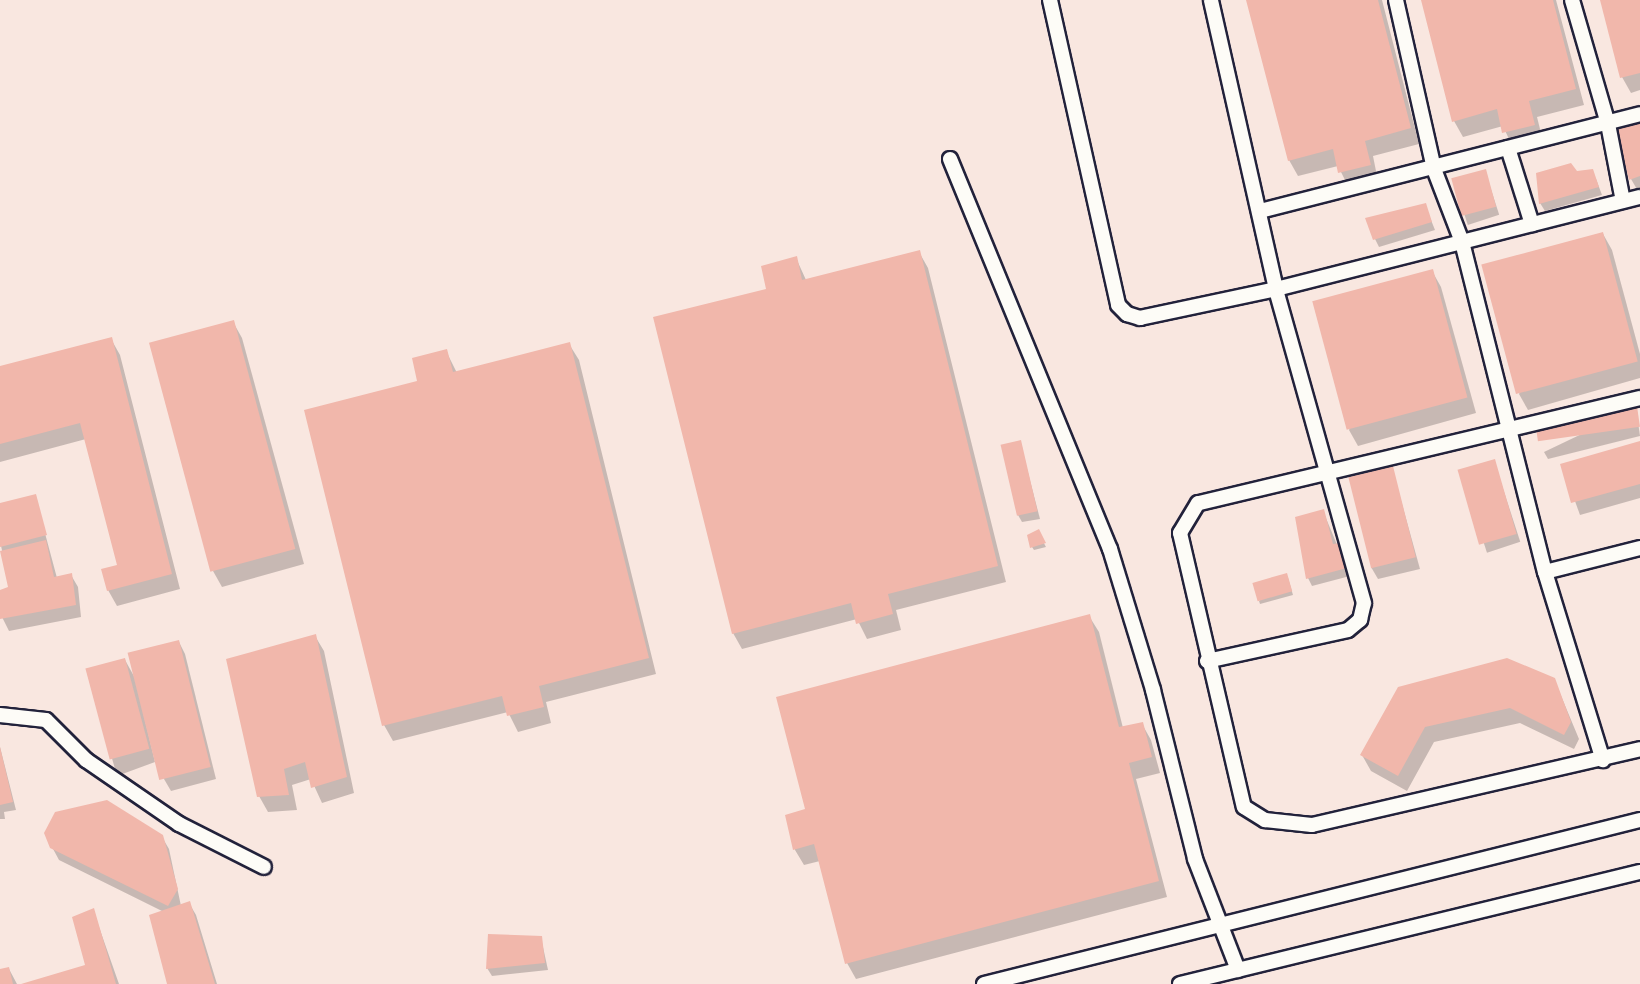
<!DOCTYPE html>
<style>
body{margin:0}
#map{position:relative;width:1640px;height:984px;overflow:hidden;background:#f9e7e0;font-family:"Playpen Sans",sans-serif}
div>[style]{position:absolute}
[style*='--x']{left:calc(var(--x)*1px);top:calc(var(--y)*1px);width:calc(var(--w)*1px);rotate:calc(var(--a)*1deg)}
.shadow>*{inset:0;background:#0003;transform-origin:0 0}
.building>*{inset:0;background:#f1b7ab;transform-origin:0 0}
.roads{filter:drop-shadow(2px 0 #22223b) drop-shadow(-2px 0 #22223b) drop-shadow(0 2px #22223b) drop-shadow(0 -2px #22223b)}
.service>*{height:14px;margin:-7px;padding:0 7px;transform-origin:7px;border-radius:7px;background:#fdfcf7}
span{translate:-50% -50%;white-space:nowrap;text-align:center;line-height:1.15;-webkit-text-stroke:5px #fdfcf7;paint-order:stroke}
</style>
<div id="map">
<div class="shadow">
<div style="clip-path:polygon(1248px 0,1382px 0,1419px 144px,1373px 156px,1378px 181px,1349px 188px,1338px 166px,1298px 176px,1289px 160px)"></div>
<div style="clip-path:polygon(1422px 0,1556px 0,1584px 105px,1537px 117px,1543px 141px,1513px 148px,1503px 126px,1463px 137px,1454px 121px)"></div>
<div style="clip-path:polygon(1602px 0,1640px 0,1640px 90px,1631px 93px,1622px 77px)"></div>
<div style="clip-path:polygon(1640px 124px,1640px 190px,1638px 191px,1631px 179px)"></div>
<div style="left:1485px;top:171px;width:46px;height:33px;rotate:72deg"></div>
<div style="clip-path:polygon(1576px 173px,1596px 179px,1602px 195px,1545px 211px,1540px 203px)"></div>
<div style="clip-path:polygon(1425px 205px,1435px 230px,1379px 247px,1375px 239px)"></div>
<div style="clip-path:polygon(1603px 234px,1612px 250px,1640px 354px,1640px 378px,1528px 410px,1519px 394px)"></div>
<div style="clip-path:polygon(919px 252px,928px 268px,1006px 582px,896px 610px,901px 630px,867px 639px,857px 619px,742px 649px,733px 633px,768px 290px,796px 258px,806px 280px)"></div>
<div style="clip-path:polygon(1432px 271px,1441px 287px,1476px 413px,1358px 446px,1349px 430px)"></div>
<div style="clip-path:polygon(233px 322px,242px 338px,304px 564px,222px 587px,213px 571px)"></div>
<div style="clip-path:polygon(111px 339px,120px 355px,180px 589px,117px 606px,108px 590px,119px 566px,86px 439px,0 462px,0 368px)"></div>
<div style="clip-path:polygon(569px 344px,579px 360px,656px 674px,546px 702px,551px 723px,518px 732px,508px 712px,393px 741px,384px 725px,419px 383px,446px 351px,457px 373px)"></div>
<div style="clip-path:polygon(1636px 408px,1640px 436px,1548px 459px,1544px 452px)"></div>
<div style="clip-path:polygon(1020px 442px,1040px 519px,1022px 522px,1018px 515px)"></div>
<div style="clip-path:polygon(1640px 443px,1640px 498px,1580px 515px,1562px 465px)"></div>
<div style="left:1494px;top:461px;width:85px;height:35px;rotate:72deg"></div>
<div style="clip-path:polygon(1392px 468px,1420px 569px,1378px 579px,1371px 567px)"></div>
<div style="clip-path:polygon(35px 496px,57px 578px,71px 575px,78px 587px,81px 617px,9px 631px,0 613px,0 592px,10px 588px,0 541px,0 505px)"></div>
<div style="clip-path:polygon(1323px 511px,1350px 576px,1312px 586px,1308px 578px)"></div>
<div style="clip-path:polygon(1038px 532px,1046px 547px,1034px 550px,1032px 547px)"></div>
<div style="clip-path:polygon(1288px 578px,1293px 595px,1260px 604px,1259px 601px)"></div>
<div style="clip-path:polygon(1089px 616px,1099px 632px,1123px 728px,1142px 724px,1151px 740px,1160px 773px,1136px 779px,1167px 897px,856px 979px,847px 963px,820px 861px,804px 865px,795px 850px,787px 816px,807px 810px)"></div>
<div style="clip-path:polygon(315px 636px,324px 651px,354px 793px,322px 803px,311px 779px,292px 785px,297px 810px,268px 812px,259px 796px)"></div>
<div style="clip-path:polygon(179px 642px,185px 654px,216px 779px,171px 791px,164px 779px)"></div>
<div style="clip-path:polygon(125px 660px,135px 678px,155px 762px,117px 776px,87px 670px)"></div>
<div style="clip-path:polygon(1554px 679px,1579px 739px,1574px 749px,1520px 723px,1434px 742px,1407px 791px,1371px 771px,1362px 755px,1399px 689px)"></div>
<div style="clip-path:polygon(0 747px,16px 810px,4px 812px,5px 819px,0 819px)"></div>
<div style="clip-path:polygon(162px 837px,169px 849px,181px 906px,189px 903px,196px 915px,217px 984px,169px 984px,164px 912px,59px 860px,52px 847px)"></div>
<div style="clip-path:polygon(93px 910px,119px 984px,25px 984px,87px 966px)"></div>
<div style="clip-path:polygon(541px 938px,548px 970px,492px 976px,487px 968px)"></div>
<div style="clip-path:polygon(9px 969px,17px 984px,0 984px,0 971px)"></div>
</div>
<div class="building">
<div style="clip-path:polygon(1246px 0,1378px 0,1411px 128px,1365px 141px,1371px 165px,1338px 173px,1333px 149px,1288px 161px)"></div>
<div style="clip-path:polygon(1421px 0,1553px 0,1576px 89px,1529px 101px,1535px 125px,1502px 133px,1497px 109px,1452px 122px)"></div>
<div style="clip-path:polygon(1600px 0,1640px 0,1640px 73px,1620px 78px)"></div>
<div style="clip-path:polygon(1640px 122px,1640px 176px,1629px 180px,1616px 129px)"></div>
<div style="clip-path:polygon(1571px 163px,1577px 171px,1593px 169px,1599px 187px,1539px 204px,1536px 173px)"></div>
<div style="left:1486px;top:169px;width:39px;height:36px;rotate:75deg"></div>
<div style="clip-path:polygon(1426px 203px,1432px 222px,1373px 240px,1365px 218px)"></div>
<div style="left:1603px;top:232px;width:134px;height:126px;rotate:75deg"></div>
<div style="clip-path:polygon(920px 250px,998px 566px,888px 594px,893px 614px,856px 624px,851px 603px,732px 634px,653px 317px,766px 289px,761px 266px,797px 256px,802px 280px)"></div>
<div style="left:1433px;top:269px;width:133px;height:125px;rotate:75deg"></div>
<div style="left:234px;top:320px;width:237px;height:88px;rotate:75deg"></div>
<div style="clip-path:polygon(112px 337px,172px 574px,107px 591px,101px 569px,117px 565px,80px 423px,0 444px,0 366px)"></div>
<div style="clip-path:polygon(570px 342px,649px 658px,539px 686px,544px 707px,507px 716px,502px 696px,382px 726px,304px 410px,417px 381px,412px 358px,447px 349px,453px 372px)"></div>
<div style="left:1637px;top:406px;width:21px;height:103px;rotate:82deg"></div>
<div style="left:1021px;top:440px;width:73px;height:21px;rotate:77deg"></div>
<div style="clip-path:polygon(1640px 441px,1640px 484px,1571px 503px,1560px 464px)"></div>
<div style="left:1495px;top:459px;width:78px;height:39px;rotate:74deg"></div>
<div style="left:1393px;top:466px;width:94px;height:46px;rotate:76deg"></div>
<div style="clip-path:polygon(36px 494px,47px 535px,0 547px,0 503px)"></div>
<div style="clip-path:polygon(1324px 509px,1333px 544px,1340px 543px,1347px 568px,1306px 579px,1295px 517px)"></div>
<div style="clip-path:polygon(1039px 529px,1046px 543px,1030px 548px,1027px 535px)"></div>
<div style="clip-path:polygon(46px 540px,54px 577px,72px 573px,76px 605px,0 619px,0 590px,8px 587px,0 551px)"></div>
<div style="left:1287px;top:573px;width:19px;height:36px;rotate:74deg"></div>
<div style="clip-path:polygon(1090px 614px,1119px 727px,1143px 722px,1152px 757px,1129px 763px,1159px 881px,845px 964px,814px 844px,793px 850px,785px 815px,805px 809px,776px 697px)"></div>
<div style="clip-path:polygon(316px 634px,347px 777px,311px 788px,305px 762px,284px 769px,289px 795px,257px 797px,226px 659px)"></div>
<div style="left:179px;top:640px;width:131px;height:53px;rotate:76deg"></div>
<div style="left:125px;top:658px;width:94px;height:41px;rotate:75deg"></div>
<div style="clip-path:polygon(1507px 658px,1555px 678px,1571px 722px,1564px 735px,1510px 708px,1425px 727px,1398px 776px,1360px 755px,1398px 687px)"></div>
<div style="clip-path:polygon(0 747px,13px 802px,0 805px)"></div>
<div style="clip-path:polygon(107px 800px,163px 835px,178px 889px,168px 906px,50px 848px,44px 833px,55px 812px)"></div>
<div style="clip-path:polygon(190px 901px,215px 984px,167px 984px,149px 915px)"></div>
<div style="clip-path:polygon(94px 908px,116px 984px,21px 984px,85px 965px,72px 917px)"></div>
<div style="clip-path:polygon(488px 934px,542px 936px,545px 963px,486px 969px)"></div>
<div style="clip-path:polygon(9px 967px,13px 984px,0 984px,0 969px)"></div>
</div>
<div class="roads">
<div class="service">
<div style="--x:1050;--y:0;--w:312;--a:77.4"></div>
<div style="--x:1118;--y:305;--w:13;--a:45"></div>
<div style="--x:1127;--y:314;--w:14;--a:17"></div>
<div style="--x:1140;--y:318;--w:139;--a:-12"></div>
<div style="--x:1276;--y:289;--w:375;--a:-14.2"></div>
<div style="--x:1396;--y:0;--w:173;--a:77.3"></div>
<div style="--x:1434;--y:169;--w:78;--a:69"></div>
<div style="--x:1462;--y:242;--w:340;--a:75.9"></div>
<div style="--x:1545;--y:572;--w:197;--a:72.9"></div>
<div style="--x:1572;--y:0;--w:129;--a:73.8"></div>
<div style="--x:1608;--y:124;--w:78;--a:79"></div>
<div style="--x:1508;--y:148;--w:80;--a:72.5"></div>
<div style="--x:950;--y:159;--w:422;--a:67.7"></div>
<div style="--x:1110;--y:549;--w:147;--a:73"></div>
<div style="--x:1153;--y:690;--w:174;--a:76"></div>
<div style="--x:1195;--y:859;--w:119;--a:68.8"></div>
<div style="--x:1260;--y:211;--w:392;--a:-14.3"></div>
<div style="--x:1640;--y:398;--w:454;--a:166.6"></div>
<div style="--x:1198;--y:503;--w:35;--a:121"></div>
<div style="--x:1180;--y:533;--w:281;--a:76.9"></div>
<div style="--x:1244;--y:807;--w:25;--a:32"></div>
<div style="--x:1265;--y:820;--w:47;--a:6.1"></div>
<div style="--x:1312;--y:825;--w:337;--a:-13"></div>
<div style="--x:1545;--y:572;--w:98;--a:-14.2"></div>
<div style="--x:1207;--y:661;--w:144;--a:-12.4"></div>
<div style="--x:1348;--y:630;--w:16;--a:-40"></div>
<div style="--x:1360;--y:620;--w:17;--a:-77"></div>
<div style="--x:1364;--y:603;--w:326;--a:-105.7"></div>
<div style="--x:1276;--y:289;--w:296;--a:-102.7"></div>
<div style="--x:0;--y:715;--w:46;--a:6.2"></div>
<div style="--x:46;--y:720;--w:57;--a:45"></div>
<div style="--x:86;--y:760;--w:113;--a:34.5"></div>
<div style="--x:179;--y:824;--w:95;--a:26.8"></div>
<div style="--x:984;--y:984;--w:676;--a:-14.04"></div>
<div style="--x:1180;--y:984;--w:473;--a:-13.7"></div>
</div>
</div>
</div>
